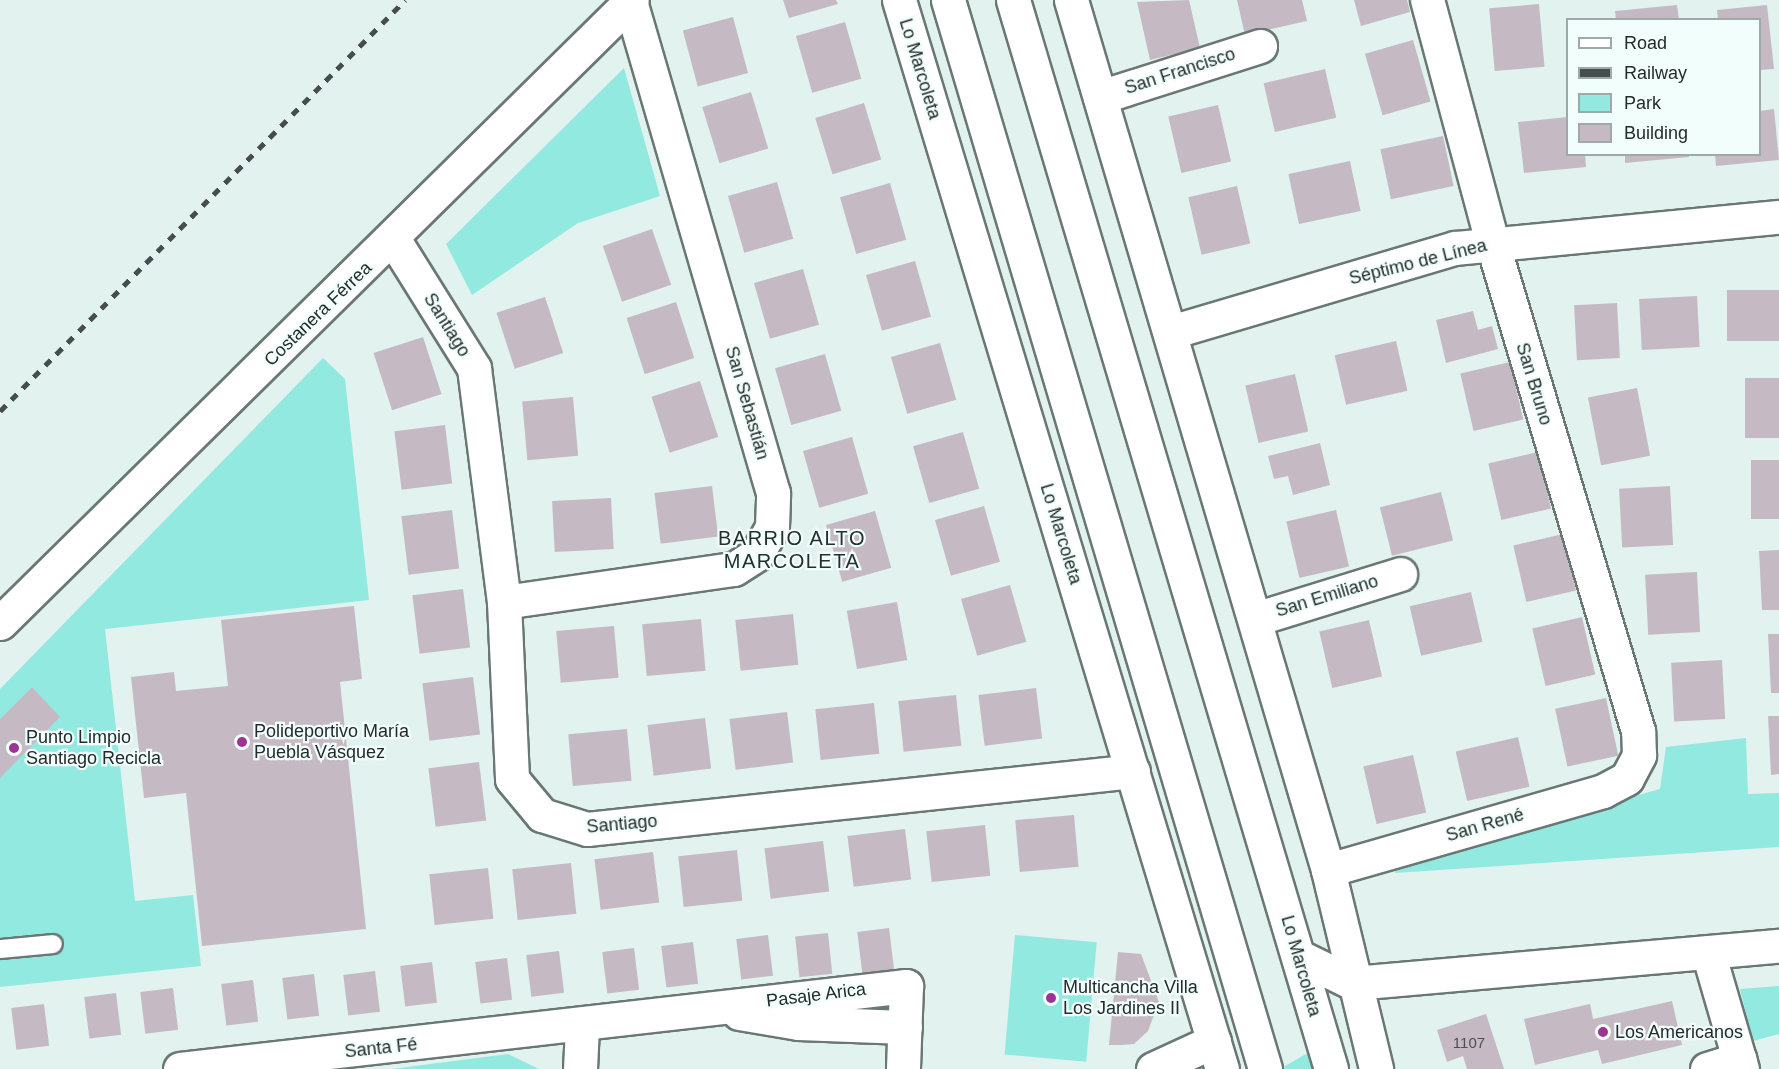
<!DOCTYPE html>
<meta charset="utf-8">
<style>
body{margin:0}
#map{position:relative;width:1779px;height:1069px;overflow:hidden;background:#e2f2ef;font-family:Arial,sans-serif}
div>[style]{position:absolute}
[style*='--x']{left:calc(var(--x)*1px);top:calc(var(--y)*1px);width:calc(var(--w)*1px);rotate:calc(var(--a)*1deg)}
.green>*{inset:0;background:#92e9e0;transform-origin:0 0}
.building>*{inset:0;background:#c5bac3;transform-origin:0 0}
.roads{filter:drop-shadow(2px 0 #697775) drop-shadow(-2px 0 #697775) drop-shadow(0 2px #697775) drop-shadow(0 -2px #697775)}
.service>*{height:18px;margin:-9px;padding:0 9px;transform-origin:9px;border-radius:9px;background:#fff}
.minor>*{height:33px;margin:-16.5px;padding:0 16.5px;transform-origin:16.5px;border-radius:16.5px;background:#fff}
.secondary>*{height:33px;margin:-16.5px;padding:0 16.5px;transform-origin:16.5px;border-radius:16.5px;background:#fff}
.rail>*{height:4.5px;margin-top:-2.25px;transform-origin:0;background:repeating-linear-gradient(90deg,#464e4d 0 8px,transparent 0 16px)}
.dots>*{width:16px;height:16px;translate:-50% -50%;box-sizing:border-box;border:3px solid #f1fefc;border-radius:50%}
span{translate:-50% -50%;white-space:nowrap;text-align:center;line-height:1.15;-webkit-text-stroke:4.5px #f1fefc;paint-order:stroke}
.number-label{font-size:15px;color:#4d4f51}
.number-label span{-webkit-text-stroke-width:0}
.street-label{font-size:18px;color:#252b2b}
.poi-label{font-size:18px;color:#252b2b}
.left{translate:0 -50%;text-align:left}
.neighbourhood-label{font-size:20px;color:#23302e;letter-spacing:1.5px}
.legend{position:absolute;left:1566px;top:18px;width:195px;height:138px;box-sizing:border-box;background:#f1fefc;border:2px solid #9faaa8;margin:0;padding:8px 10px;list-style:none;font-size:18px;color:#252b2b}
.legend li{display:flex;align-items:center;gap:12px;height:30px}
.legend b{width:30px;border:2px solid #9faaa8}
</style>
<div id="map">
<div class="green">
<div style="clip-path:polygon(624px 68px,660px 196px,578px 223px,472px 295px,446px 244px)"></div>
<div style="clip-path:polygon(323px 358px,345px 379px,369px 600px,105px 629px,135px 901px,193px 895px,201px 966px,0 987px,0 689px)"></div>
<div style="clip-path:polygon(1746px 738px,1748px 794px,1779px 793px,1779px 847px,1395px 873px,1397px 863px,1660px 789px,1666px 747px)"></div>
<div style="left:1015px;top:935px;width:82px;height:120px;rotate:5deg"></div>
<div style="clip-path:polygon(1779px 986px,1779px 1034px,1753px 1041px,1740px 989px)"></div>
<div style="clip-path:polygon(1313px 1050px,1319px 1069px,1280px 1069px)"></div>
<div style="clip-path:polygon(508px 1054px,539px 1069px,392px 1069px)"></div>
</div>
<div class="building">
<div style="clip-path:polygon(783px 0,836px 0,838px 4px,789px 18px)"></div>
<div style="clip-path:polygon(1189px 0,1200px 48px,1150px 60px,1137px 2px)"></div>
<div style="clip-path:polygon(1237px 0,1302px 0,1307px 21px,1245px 35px)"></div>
<div style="clip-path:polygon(1354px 0,1407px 0,1410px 12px,1361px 26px)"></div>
<div style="left:1539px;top:4px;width:63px;height:50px;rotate:85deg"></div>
<div style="clip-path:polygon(1677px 5px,1679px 20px,1616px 20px,1615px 11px)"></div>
<div style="clip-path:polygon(1767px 5px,1774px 69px,1760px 70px,1760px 20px,1718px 20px,1717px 10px)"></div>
<div style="left:733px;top:17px;width:58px;height:52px;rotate:75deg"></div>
<div style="left:845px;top:22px;width:59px;height:51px;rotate:74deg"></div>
<div style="left:1413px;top:40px;width:64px;height:50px;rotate:74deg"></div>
<div style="left:1325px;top:69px;width:50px;height:63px;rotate:77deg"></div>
<div style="left:751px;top:92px;width:59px;height:51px;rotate:73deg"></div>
<div style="left:864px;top:103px;width:59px;height:51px;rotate:73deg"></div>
<div style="left:1218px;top:105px;width:58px;height:51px;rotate:77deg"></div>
<div style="clip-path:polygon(1774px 109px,1779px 160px,1716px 166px,1715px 154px,1760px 154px,1760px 111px)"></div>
<div style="clip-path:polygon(1568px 117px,1568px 154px,1585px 154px,1586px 167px,1524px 173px,1518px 122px)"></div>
<div style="left:1443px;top:136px;width:51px;height:64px;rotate:78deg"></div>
<div style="clip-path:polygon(1625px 154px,1688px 154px,1689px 157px,1625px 163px)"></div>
<div style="left:1350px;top:161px;width:51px;height:63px;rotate:78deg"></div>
<div style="left:777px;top:182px;width:59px;height:51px;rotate:74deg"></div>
<div style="left:890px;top:183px;width:59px;height:52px;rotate:74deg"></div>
<div style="left:1237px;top:186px;width:59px;height:50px;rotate:77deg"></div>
<div style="left:652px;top:229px;width:59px;height:52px;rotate:71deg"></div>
<div style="left:915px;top:261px;width:58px;height:51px;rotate:74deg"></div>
<div style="left:803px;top:269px;width:58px;height:51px;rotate:74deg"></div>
<div style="left:1779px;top:290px;width:51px;height:52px;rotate:90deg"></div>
<div style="left:1697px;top:296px;width:51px;height:58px;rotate:87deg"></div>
<div style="left:545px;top:297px;width:59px;height:51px;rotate:72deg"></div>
<div style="left:676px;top:302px;width:59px;height:52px;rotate:72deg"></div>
<div style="left:1617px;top:303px;width:55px;height:43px;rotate:87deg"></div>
<div style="clip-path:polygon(1473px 311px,1478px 330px,1492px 326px,1498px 349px,1446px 363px,1436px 320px)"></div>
<div style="left:423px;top:337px;width:60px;height:52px;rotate:72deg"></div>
<div style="left:1396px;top:341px;width:51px;height:63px;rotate:77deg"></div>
<div style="left:940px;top:343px;width:59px;height:51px;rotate:74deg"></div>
<div style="left:825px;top:354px;width:59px;height:52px;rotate:74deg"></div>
<div style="left:1510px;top:362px;width:59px;height:51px;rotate:77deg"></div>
<div style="left:1295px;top:374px;width:59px;height:51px;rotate:77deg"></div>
<div style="left:1779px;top:378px;width:60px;height:34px;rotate:90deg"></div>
<div style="left:700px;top:381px;width:59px;height:51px;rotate:72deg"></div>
<div style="left:1637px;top:388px;width:69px;height:50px;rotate:79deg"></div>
<div style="left:573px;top:397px;width:59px;height:51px;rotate:85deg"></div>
<div style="left:445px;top:425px;width:59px;height:51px;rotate:83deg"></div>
<div style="left:963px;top:432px;width:59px;height:52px;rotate:74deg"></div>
<div style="left:852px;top:437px;width:59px;height:51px;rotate:74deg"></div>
<div style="clip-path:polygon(1320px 443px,1330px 485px,1293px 495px,1288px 476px,1274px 479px,1268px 456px)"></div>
<div style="left:1538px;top:452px;width:58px;height:51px;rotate:77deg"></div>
<div style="left:1779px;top:460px;width:59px;height:28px;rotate:90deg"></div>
<div style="left:712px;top:486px;width:51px;height:58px;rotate:83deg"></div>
<div style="left:1670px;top:486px;width:59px;height:51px;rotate:87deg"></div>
<div style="left:1441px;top:492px;width:50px;height:63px;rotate:76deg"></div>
<div style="left:611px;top:498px;width:51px;height:59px;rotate:87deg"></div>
<div style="left:984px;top:506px;width:58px;height:51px;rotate:74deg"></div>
<div style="left:452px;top:510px;width:59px;height:51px;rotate:83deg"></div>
<div style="left:1336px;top:510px;width:58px;height:51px;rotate:77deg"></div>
<div style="left:875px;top:511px;width:59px;height:51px;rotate:74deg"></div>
<div style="left:1563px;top:534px;width:58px;height:51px;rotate:77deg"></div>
<div style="clip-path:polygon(1779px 550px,1779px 610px,1762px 610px,1759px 551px)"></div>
<div style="left:1697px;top:572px;width:60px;height:52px;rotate:87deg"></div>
<div style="left:1010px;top:585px;width:59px;height:51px;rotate:74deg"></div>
<div style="left:463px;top:589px;width:59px;height:51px;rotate:83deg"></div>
<div style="left:1471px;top:592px;width:51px;height:63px;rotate:77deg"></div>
<div style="left:897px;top:602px;width:59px;height:51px;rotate:80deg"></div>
<div style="clip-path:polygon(354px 606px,362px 679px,340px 682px,366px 929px,202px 946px,186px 793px,144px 798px,131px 677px,174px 672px,176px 691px,228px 686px,221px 620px)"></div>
<div style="left:793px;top:614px;width:51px;height:58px;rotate:84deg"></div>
<div style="left:1582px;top:617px;width:59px;height:51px;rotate:77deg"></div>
<div style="left:701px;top:619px;width:52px;height:59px;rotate:85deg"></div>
<div style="left:1369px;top:620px;width:58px;height:51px;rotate:77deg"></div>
<div style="left:614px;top:626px;width:52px;height:58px;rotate:85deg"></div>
<div style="clip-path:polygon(1768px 634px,1779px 634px,1779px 693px,1771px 693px)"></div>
<div style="left:1722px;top:660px;width:59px;height:51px;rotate:87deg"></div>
<div style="left:473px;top:677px;width:58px;height:51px;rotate:83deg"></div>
<div style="clip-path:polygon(32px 687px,60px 717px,0 778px,0 719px)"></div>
<div style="left:1036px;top:688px;width:51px;height:58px;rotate:83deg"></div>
<div style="left:956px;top:695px;width:51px;height:58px;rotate:84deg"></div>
<div style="left:1606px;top:698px;width:59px;height:52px;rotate:78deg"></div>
<div style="left:874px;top:703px;width:51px;height:59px;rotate:84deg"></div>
<div style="left:787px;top:712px;width:51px;height:58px;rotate:83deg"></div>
<div style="clip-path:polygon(1768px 716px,1779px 716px,1779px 774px,1771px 775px)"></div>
<div style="left:705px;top:718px;width:51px;height:58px;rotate:83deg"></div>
<div style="left:627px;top:729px;width:52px;height:59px;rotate:85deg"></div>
<div style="left:1518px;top:737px;width:51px;height:64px;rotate:77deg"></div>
<div style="left:1413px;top:755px;width:59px;height:51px;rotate:77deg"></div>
<div style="left:479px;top:762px;width:59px;height:51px;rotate:83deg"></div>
<div style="left:1074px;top:815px;width:52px;height:59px;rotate:85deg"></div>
<div style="left:985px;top:825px;width:51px;height:59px;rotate:84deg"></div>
<div style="left:905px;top:829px;width:51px;height:58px;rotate:83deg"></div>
<div style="left:823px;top:841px;width:51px;height:59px;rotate:83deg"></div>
<div style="left:737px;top:850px;width:51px;height:59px;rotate:84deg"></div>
<div style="left:653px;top:852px;width:51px;height:59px;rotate:83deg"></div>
<div style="left:571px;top:863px;width:51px;height:59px;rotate:84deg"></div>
<div style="left:488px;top:868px;width:51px;height:59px;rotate:84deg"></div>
<div style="left:889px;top:928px;width:42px;height:32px;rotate:83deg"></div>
<div style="left:828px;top:933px;width:41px;height:33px;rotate:84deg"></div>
<div style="left:768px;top:935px;width:41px;height:32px;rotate:83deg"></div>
<div style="left:693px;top:942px;width:42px;height:32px;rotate:83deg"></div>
<div style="left:634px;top:948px;width:42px;height:32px;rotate:83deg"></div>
<div style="left:559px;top:951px;width:42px;height:33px;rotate:83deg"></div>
<div style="clip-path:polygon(1118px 952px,1141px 954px,1159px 1002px,1148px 1031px,1134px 1044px,1122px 1045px,1109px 1045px)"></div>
<div style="left:507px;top:958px;width:42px;height:32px;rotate:83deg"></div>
<div style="left:432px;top:962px;width:41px;height:32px;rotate:83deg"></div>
<div style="left:375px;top:971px;width:41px;height:32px;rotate:83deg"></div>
<div style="left:314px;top:974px;width:42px;height:32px;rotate:83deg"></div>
<div style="left:253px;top:980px;width:42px;height:32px;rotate:83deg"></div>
<div style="left:173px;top:988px;width:42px;height:33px;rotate:83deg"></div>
<div style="left:116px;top:993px;width:42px;height:32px;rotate:83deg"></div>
<div style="clip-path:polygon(1672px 1001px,1682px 1045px,1602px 1064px,1598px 1050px,1535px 1065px,1524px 1019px,1590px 1004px,1593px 1019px)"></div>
<div style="left:44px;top:1004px;width:42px;height:33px;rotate:83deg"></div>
<div style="clip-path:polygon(1486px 1014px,1504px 1069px,1467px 1069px,1463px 1056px,1447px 1062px,1437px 1030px)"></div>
</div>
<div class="roads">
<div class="service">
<div style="--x:0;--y:949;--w:53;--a:-5.4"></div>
</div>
<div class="minor">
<div style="--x:899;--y:0;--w:1117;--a:73.19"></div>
<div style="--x:1071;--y:0;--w:907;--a:73.54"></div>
<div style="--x:1328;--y:870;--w:205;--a:76.4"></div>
<div style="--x:1100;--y:97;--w:168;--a:-17.7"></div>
<div style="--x:394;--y:240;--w:151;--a:58"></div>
<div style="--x:474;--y:368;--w:236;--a:82.7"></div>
<div style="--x:504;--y:602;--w:177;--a:87.4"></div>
<div style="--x:512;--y:779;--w:47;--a:50.2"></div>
<div style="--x:542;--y:815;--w:47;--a:17.3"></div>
<div style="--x:587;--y:829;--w:549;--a:-6.06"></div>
<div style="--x:1171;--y:332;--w:296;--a:-16.5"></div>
<div style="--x:1455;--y:248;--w:325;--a:-5.5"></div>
<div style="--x:504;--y:602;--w:232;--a:-8.2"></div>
<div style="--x:734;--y:569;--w:27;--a:-33"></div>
<div style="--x:757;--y:554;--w:31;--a:-61"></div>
<div style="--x:772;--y:527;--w:34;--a:-88"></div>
<div style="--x:773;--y:493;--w:512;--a:-106.21"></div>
<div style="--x:1255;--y:619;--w:152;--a:-17.2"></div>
<div style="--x:0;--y:623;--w:887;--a:-44.59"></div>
<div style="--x:1328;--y:870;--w:286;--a:-16"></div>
<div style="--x:1603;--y:791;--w:27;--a:-28"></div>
<div style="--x:1627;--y:778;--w:26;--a:-62"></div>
<div style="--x:1639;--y:755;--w:24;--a:-92"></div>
<div style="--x:1638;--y:731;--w:510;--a:-106.62"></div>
<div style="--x:1492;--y:242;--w:251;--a:-105"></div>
<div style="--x:1708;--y:952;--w:122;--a:73.8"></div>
<div style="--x:1298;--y:956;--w:61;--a:26.1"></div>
<div style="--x:1353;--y:983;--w:428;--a:-5"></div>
<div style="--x:739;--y:1013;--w:60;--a:9.6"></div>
<div style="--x:798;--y:1023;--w:107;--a:2.1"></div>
<div style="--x:180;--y:1069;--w:731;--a:-6.52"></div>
<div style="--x:906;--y:986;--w:83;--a:92.1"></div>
<div style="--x:580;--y:1069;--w:42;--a:-87.3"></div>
<div style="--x:1153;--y:1069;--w:67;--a:-24.7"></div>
<div style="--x:1707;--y:1069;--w:34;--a:-17"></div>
</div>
<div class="secondary">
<div style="--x:948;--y:0;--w:1115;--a:73.48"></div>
<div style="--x:1013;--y:0;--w:1115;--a:73.43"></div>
</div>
</div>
<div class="rail">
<div style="--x:0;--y:411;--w:577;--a:-45.42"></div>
</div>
<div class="dots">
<div style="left:242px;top:742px;background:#9c3395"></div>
<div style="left:14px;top:748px;background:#9c3395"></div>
<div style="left:1051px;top:998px;background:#9c3395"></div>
<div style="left:1603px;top:1032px;background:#9c3395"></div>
</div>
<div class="number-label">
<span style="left:1469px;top:1043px">1107</span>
</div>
<div class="street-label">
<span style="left:920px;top:69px;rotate:73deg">Lo Marcoleta</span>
<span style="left:1180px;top:71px;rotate:-18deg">San Francisco</span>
<span style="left:1418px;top:262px;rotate:-14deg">Séptimo de Línea</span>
<span style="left:318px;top:314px;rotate:-44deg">Costanera Férrea</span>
<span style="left:447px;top:325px;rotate:58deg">Santiago</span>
<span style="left:1534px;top:384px;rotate:73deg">San Bruno</span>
<span style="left:747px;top:403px;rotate:74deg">San Sebastián</span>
<span style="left:1061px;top:534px;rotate:73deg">Lo Marcoleta</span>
<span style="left:1327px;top:596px;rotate:-17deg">San Emiliano</span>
<span style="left:622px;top:824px;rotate:-5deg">Santiago</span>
<span style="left:1485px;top:825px;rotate:-16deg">San René</span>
<span style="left:1301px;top:966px;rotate:74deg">Lo Marcoleta</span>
<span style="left:816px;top:995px;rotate:-7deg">Pasaje Arica</span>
<span style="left:381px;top:1048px;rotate:-6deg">Santa Fé</span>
</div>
<div class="poi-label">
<span class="left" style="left:254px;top:742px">Polideportivo María<br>Puebla Vásquez</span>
<span class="left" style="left:26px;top:748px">Punto Limpio<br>Santiago Recicla</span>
<span class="left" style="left:1063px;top:998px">Multicancha Villa<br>Los Jardines II</span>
<span class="left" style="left:1615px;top:1032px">Los Americanos</span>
</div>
<div class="neighbourhood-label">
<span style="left:792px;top:550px">BARRIO ALTO<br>MARCOLETA</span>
</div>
<ul class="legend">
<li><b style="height:8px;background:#fff"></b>Road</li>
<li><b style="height:8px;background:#464e4d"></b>Railway</li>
<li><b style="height:16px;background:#92e9e0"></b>Park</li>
<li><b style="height:16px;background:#c5bac3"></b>Building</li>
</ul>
</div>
